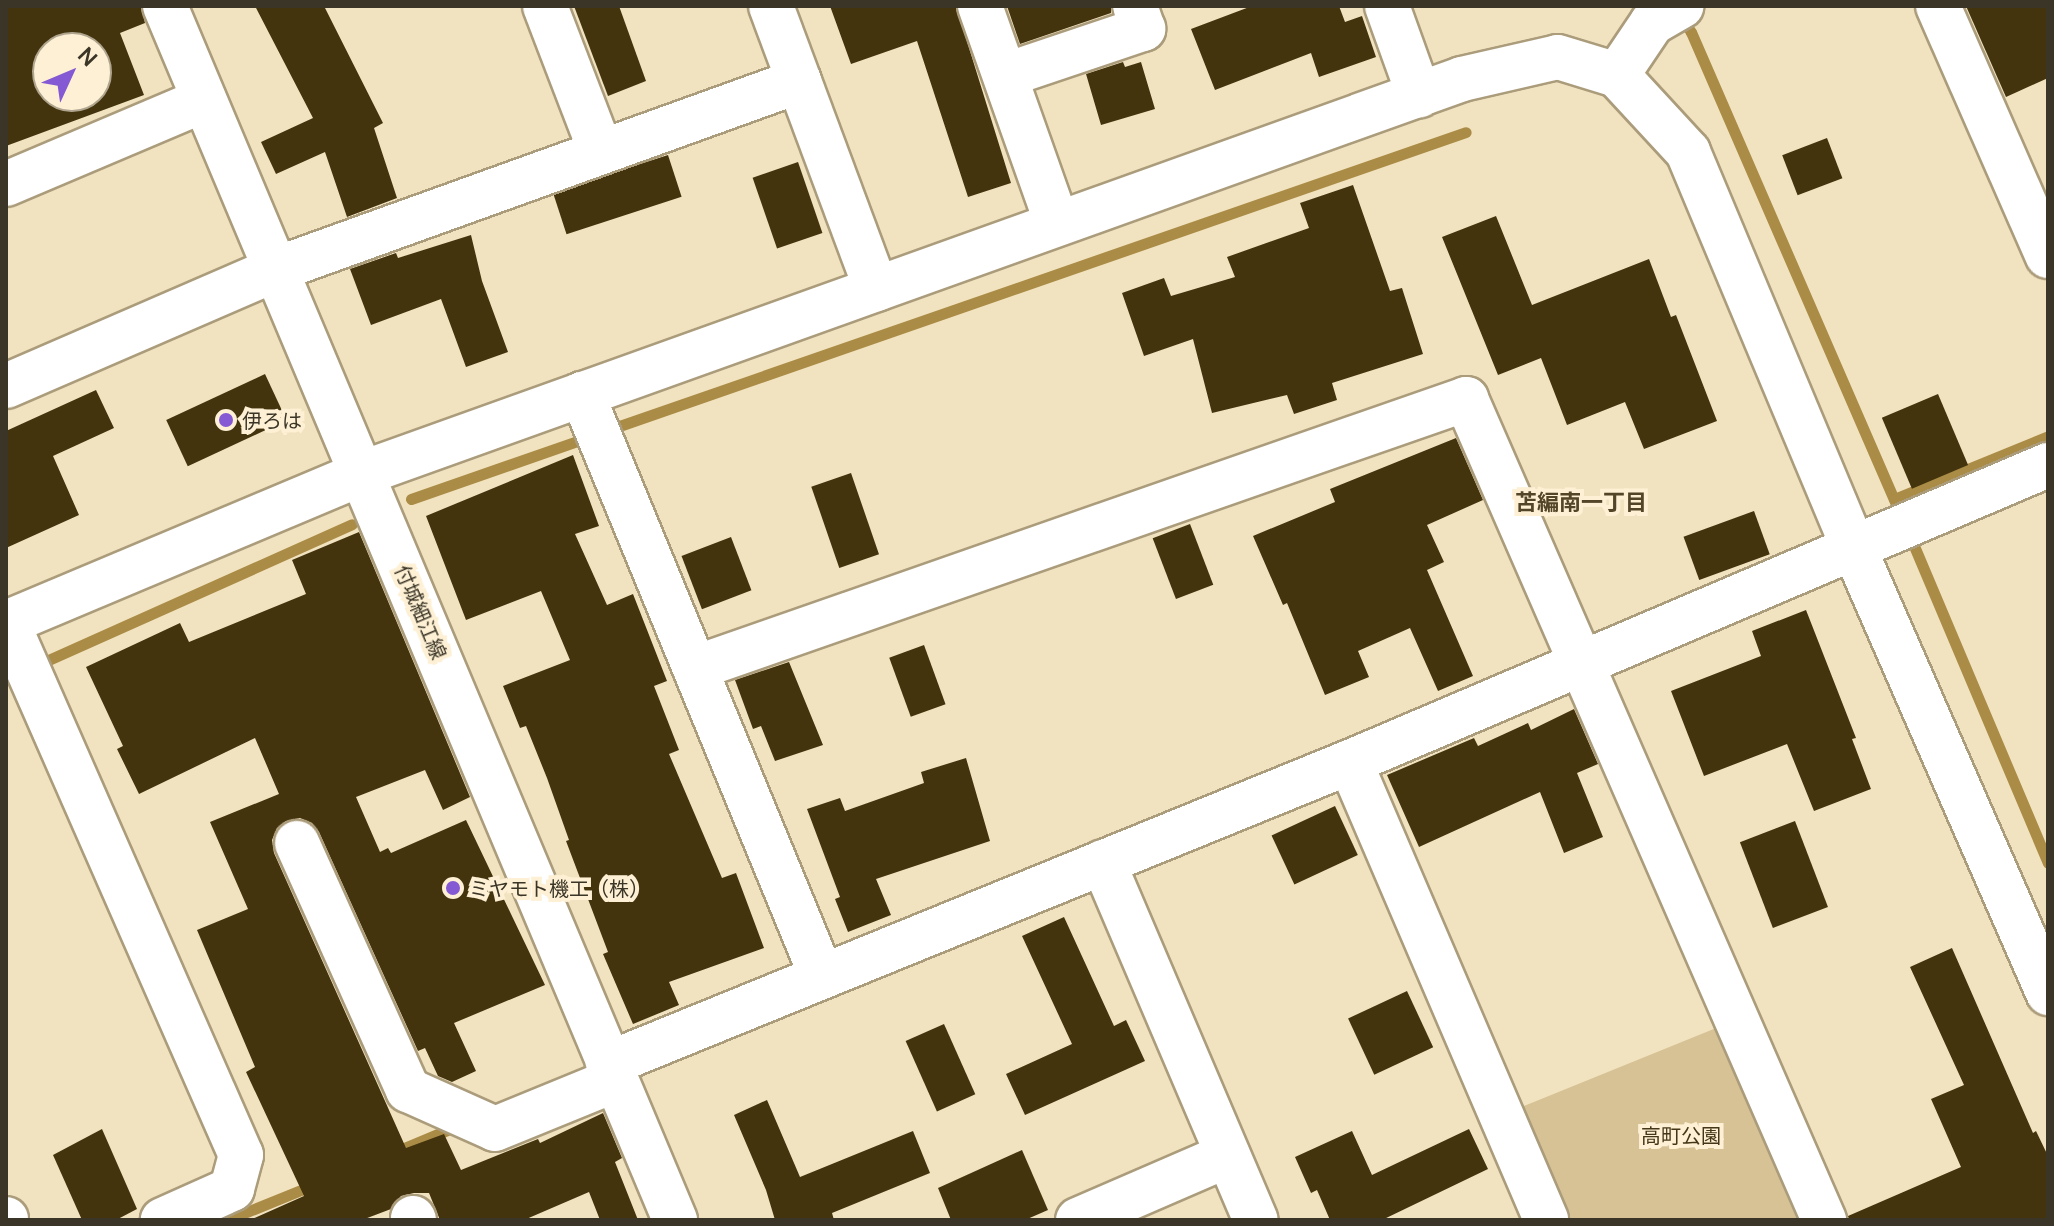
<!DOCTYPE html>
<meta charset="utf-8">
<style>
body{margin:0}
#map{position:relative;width:2054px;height:1226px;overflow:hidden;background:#f2e3c0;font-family:Manrope,"Noto Sans JP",sans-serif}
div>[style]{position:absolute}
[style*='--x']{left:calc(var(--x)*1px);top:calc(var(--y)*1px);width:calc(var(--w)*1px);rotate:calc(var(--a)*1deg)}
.green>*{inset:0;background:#d7c295}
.stream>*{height:11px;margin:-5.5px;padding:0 5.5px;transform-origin:5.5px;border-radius:5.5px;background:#aa8c46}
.building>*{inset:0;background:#43340e;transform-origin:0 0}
.roads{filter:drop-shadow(2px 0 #ab9c7b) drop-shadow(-2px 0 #ab9c7b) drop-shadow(0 2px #ab9c7b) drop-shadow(0 -2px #ab9c7b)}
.minor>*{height:44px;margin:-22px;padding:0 22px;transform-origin:22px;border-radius:22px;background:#fff}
.major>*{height:44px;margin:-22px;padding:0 22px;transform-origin:22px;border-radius:22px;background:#fff}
.dots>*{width:22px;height:22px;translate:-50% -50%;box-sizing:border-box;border:4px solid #fdf0d4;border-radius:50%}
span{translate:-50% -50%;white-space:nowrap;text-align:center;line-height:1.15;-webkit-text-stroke:8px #fdf0d4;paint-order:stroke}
.poi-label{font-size:20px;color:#3b3527}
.left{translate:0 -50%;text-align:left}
.street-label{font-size:20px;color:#3b3527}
.park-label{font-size:20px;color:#443717}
.neighbourhood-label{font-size:22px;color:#534527;font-weight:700}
.frame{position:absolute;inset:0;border:8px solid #3b3527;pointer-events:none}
.north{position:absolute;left:32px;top:32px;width:80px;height:80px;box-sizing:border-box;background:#fdf0d4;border:2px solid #afa58f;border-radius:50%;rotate:46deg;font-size:22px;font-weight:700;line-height:32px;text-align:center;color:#3b3527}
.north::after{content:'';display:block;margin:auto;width:28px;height:36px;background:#8559d3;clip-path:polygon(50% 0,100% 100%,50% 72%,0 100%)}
</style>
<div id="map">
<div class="green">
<div style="clip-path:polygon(1726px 1024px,1813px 1220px,1568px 1220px,1519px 1108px)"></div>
</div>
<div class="stream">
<div style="--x:1680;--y:14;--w:21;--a:59"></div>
<div style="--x:1691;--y:32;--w:530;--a:66.53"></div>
<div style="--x:605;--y:431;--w:911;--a:-19.15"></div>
<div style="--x:411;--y:499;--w:188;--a:-19.2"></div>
<div style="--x:1894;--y:499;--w:166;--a:-22.2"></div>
<div style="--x:1909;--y:534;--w:357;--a:67.1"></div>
<div style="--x:35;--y:666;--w:347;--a:-24.1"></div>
<div style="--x:392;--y:1153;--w:70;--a:-22.6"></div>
<div style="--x:227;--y:1220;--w:93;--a:-22.1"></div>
</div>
<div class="building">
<div style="clip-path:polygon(evenodd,6px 6px,141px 6px,145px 23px,120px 33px,144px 95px,6px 146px,6px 6px,48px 48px,96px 48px,96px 96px,48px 96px,48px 48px)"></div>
<div style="clip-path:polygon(255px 6px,324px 6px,383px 123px,374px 128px,397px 198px,347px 217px,325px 152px,276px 174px,261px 142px,313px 118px)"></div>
<div style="clip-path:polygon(574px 6px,619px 6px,646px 81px,608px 96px)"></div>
<div style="clip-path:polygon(830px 6px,956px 6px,1011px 183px,968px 197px,917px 41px,851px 64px)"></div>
<div style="clip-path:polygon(1007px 6px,1111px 6px,1111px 13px,1020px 44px)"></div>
<div style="clip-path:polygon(1252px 6px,1339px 6px,1345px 22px,1362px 16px,1376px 57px,1319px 77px,1311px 53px,1215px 90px,1191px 29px)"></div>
<div style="clip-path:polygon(1966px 6px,2048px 6px,2048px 78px,2006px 97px)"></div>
<div style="clip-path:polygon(1123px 62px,1125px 67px,1141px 62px,1155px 109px,1101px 125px,1086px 74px)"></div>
<div style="left:1827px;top:138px;width:43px;height:48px;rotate:69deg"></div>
<div style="left:668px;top:155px;width:44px;height:121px;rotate:72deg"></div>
<div style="left:798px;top:162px;width:75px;height:48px;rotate:71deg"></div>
<div style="clip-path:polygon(1353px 185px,1390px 291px,1402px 288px,1423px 354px,1332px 383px,1337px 400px,1294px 414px,1287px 395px,1212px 413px,1193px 339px,1144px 356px,1122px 293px,1164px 278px,1171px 296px,1235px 277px,1227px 257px,1309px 228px,1300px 203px)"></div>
<div style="clip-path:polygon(1496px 216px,1532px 305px,1649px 259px,1671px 317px,1676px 315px,1717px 421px,1644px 449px,1625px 402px,1567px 425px,1541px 358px,1498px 375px,1442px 237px)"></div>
<div style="clip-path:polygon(471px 235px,482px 281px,508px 352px,466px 367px,441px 299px,371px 325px,350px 269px,396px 253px,398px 258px)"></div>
<div style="left:265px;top:374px;width:51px;height:109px;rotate:65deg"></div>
<div style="clip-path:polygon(96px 390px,114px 428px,53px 456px,79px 515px,6px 548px,6px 431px)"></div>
<div style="left:1938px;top:394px;width:77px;height:61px;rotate:67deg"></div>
<div style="clip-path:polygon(1456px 438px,1483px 500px,1427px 525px,1444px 562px,1427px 570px,1473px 676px,1438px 691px,1410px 628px,1358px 651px,1369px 677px,1325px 695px,1287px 603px,1283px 605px,1253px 536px,1335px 502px,1330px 489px)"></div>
<div style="clip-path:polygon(573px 455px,599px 526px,575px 534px,607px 605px,633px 594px,667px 681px,654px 686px,679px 750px,669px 754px,722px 878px,736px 873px,764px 948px,669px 982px,679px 1005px,633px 1024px,603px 954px,608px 952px,566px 841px,569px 840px,547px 778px,526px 726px,520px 728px,503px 686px,570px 660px,541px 591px,466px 620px,426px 516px)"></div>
<div style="left:851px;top:473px;width:86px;height:42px;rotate:71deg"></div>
<div style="left:1754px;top:511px;width:46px;height:75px;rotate:70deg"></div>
<div style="left:1190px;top:524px;width:65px;height:40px;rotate:69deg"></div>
<div style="clip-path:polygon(359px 532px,470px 797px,443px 810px,425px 770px,356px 797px,380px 852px,388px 848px,391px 853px,466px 820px,545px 985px,454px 1023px,476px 1071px,452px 1082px,438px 1076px,425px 1048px,418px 1051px,319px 832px,312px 823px,300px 818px,286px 821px,277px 828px,272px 840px,274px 853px,406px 1148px,444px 1134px,461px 1170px,538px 1139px,540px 1143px,603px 1113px,622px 1158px,615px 1162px,638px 1220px,600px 1220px,589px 1192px,524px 1220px,440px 1220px,429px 1193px,414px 1193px,401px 1196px,391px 1209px,362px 1220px,250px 1220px,304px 1196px,246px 1072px,255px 1067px,197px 930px,248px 909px,210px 822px,279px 794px,255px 738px,139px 794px,117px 749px,123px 746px,86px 667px,180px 623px,189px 642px,306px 594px,292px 560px)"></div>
<div style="left:731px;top:537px;width:57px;height:53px;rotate:69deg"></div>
<div style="clip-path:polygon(1806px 610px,1856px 738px,1852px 739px,1871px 789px,1814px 811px,1787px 744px,1704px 776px,1671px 691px,1761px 656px,1752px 631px)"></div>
<div style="left:924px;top:645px;width:63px;height:37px;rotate:70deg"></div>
<div style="clip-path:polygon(789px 662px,823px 745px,775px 761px,761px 726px,753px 729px,735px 680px)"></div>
<div style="clip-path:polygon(1574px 709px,1598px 764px,1577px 773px,1603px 837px,1564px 853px,1540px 792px,1419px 847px,1387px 775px,1474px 738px,1478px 746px,1528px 723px,1531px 730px)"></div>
<div style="clip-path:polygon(966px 758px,990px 841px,876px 879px,891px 915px,848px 932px,835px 899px,840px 897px,807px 809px,840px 798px,845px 811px,924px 783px,921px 772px)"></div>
<div style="left:1335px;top:806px;width:54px;height:70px;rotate:65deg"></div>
<div style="left:1795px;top:821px;width:92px;height:59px;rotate:69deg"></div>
<div style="clip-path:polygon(1064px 917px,1114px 1026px,1126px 1020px,1145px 1061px,1025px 1115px,1006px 1074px,1072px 1044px,1022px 936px)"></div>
<div style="clip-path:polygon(1952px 948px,2033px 1133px,2036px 1131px,2048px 1156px,2048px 1220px,1849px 1220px,1848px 1216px,1961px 1167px,1931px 1099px,1964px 1085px,1910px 967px)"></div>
<div style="left:1407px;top:991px;width:62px;height:65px;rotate:65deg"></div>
<div style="left:944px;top:1024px;width:77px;height:42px;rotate:66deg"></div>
<div style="clip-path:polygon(767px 1100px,800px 1177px,913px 1131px,930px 1173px,832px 1213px,834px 1220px,775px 1220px,766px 1190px,734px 1115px)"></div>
<div style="clip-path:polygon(102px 1129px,137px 1209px,116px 1220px,82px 1220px,53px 1155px)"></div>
<div style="clip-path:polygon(1469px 1129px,1488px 1169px,1382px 1220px,1330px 1220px,1317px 1190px,1311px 1193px,1295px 1157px,1352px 1131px,1372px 1175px)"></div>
<div style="clip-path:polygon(1022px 1150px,1048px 1210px,1025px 1220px,951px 1220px,938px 1188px)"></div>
</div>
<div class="roads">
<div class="minor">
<div style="--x:545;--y:6;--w:156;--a:69"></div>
<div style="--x:771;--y:6;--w:302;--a:69.6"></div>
<div style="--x:980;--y:6;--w:230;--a:70.5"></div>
<div style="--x:1387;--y:6;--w:95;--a:70.2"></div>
<div style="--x:1938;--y:6;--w:273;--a:66.3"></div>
<div style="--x:1006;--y:75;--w:145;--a:-18.6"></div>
<div style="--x:1143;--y:29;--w:24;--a:-109"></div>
<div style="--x:1617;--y:75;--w:63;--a:-56.1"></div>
<div style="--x:1652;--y:23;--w:34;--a:-30"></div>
<div style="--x:6;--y:184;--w:215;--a:-23"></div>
<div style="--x:6;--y:386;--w:292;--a:-23.4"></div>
<div style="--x:274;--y:270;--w:558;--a:-19.8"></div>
<div style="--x:582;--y:394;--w:630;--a:67.62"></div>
<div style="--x:7;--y:622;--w:582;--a:66.3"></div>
<div style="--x:241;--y:1155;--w:35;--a:105"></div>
<div style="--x:232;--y:1189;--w:76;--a:155.8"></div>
<div style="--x:6;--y:623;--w:387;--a:-22.8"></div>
<div style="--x:363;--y:473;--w:1167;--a:-19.72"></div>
<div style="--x:1462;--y:79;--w:98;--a:-12.9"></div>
<div style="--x:1558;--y:57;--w:62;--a:17"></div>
<div style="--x:1617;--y:75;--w:105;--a:47.3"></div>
<div style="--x:1688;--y:152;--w:427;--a:67.3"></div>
<div style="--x:1853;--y:546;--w:488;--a:66.4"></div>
<div style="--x:695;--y:668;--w:817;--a:-19.23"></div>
<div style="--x:1466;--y:399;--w:896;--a:66.44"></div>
<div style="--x:1350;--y:762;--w:498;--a:66.8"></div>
<div style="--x:297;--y:843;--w:271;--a:65.8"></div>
<div style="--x:408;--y:1090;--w:95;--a:24.1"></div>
<div style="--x:495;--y:1129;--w:130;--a:-22.2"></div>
<div style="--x:1103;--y:862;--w:389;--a:66.9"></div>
<div style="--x:608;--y:1064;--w:801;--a:-22.15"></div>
<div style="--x:1350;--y:762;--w:759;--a:-23.05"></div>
<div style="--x:413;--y:1218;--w:2;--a:63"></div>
<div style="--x:6;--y:1219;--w:1;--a:90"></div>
<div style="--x:1078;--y:1220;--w:163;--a:-23.4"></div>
</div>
<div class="major">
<div style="--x:165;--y:6;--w:1317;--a:67.21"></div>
</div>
</div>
<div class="dots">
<div style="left:226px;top:420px;background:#8559d3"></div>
<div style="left:453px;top:888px;background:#8559d3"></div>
</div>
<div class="poi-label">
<span class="left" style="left:242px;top:420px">伊ろは</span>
<span class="left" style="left:469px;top:888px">ミヤモト機工（株）</span>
</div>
<div class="street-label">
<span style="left:421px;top:612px;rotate:67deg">付城細江線</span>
</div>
<div class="park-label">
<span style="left:1681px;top:1135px">高町公園</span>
</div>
<div class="neighbourhood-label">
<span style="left:1581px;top:503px">苫編南一丁目</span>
</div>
<div class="frame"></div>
<div class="north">N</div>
</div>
